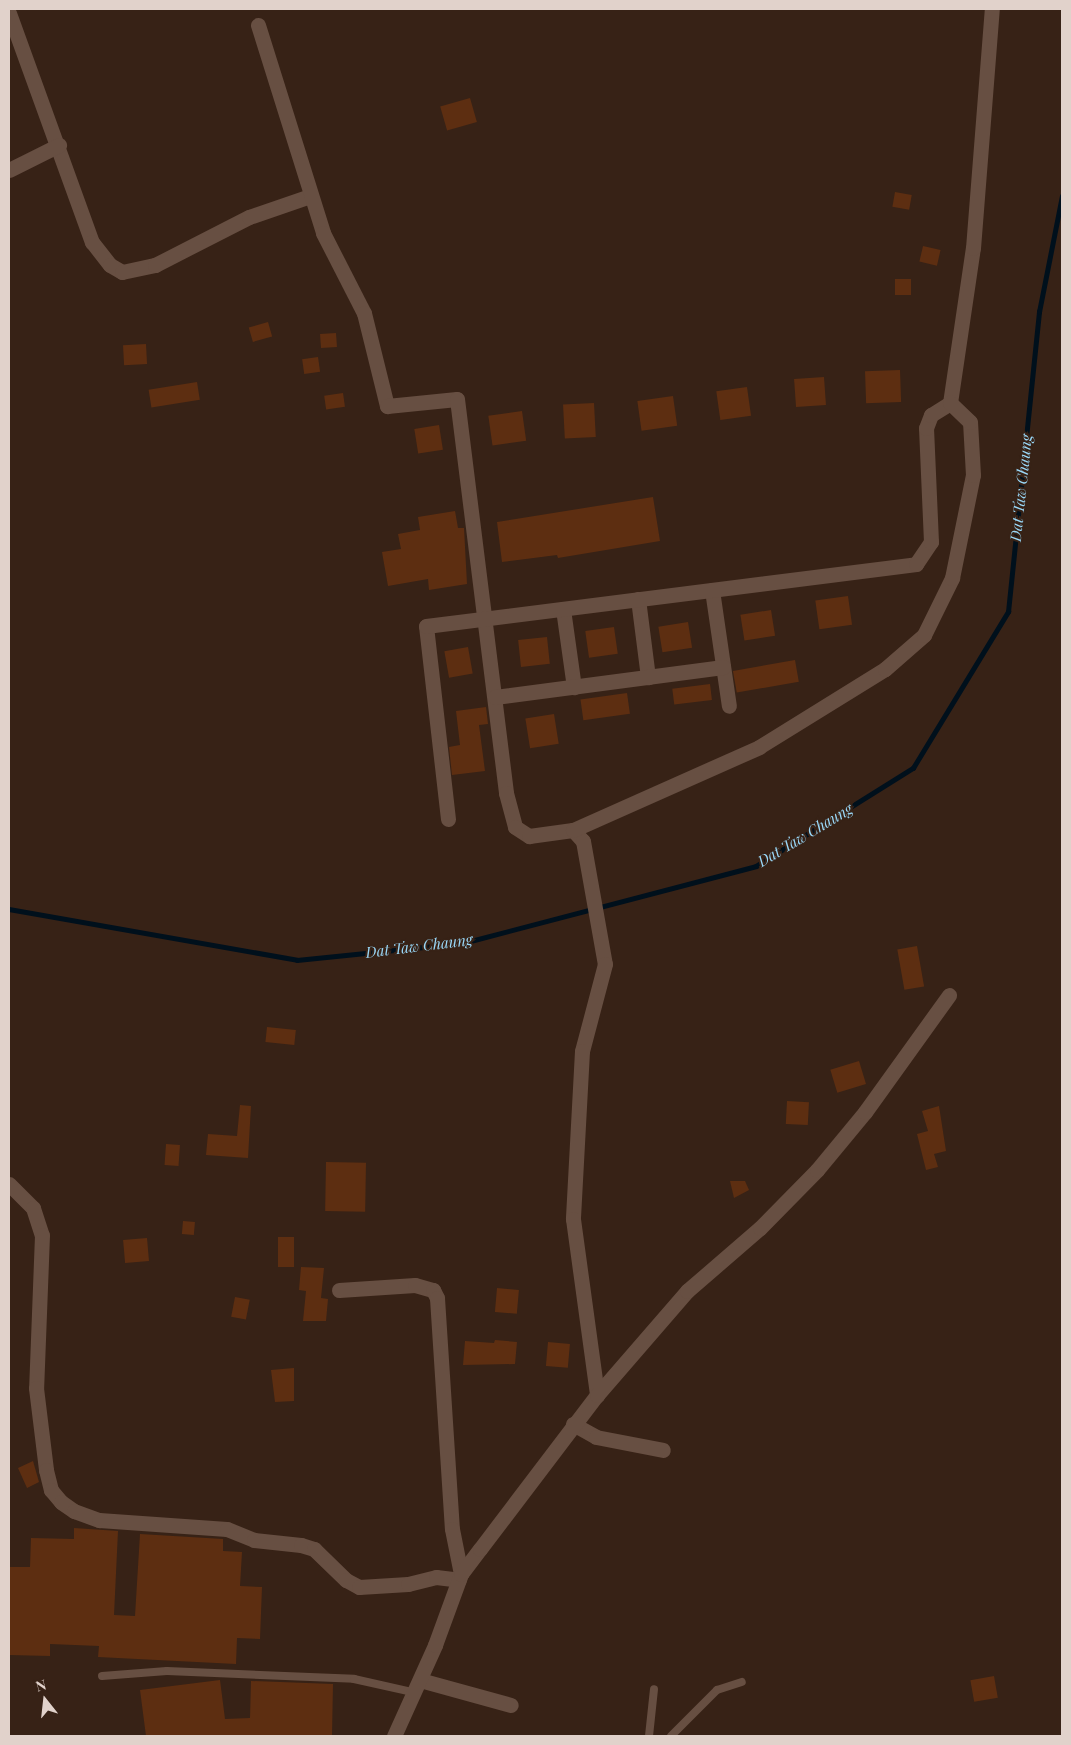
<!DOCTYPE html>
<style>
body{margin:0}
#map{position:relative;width:1071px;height:1745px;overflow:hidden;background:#372216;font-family:"Playfair Display",serif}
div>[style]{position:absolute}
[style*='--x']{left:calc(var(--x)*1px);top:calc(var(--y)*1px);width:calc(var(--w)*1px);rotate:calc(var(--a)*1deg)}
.stream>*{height:4.5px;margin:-2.25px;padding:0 2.25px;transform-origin:2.25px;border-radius:2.25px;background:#00101c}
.building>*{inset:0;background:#5d2e11;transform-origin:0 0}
.lane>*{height:8px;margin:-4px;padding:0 4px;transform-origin:4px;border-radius:4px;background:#674f42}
.street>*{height:15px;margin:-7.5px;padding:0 7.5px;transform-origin:7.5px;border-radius:7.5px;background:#674f42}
span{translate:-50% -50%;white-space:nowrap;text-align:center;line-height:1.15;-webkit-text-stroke:4px #372216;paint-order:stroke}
.water-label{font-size:15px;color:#9ad8f8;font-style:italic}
.frame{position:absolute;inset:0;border:10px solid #e1d2cb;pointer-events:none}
.north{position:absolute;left:20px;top:1675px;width:50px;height:50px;-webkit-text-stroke:4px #372216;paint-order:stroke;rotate:344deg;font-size:14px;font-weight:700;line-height:20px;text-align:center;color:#e1d2cb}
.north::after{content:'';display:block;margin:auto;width:18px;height:22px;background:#e1d2cb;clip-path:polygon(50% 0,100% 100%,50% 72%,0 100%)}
</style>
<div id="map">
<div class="stream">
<div style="--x:9;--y:909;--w:292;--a:10"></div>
<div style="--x:297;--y:960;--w:167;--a:-5.8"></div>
<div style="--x:463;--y:943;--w:303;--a:-14.7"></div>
<div style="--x:756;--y:866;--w:185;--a:-32"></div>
<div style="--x:913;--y:768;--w:183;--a:-58.7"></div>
<div style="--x:1008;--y:612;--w:302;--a:-84.1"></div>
<div style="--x:1039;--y:312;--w:118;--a:-78.8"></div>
</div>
<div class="building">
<div style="left:470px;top:98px;width:25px;height:31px;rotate:74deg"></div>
<div style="left:895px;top:192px;width:17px;height:15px;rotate:10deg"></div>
<div style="left:923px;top:246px;width:18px;height:16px;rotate:13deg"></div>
<div style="left:895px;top:279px;width:16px;height:16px"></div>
<div style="left:268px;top:322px;width:15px;height:20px;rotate:74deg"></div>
<div style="left:336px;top:333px;width:14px;height:16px;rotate:86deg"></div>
<div style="left:146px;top:344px;width:20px;height:23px;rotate:87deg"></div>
<div style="left:318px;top:357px;width:15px;height:16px;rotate:82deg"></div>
<div style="left:900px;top:370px;width:32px;height:35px;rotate:88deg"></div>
<div style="left:824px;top:377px;width:28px;height:30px;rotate:86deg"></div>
<div style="left:197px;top:382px;width:18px;height:49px;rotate:81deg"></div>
<div style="left:747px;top:387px;width:29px;height:31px;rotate:82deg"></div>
<div style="left:343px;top:393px;width:14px;height:19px;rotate:82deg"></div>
<div style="left:673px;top:396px;width:30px;height:36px;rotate:82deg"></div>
<div style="left:594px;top:403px;width:34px;height:31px;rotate:87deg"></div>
<div style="left:522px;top:411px;width:30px;height:34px;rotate:82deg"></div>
<div style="left:439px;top:425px;width:25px;height:25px;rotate:81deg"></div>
<div style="clip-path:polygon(653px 497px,660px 541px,558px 558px,557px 555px,502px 562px,497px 522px)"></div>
<div style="clip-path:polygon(455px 511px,458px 528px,464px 528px,467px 584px,429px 590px,428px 579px,388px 586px,382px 552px,401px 549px,398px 534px,420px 530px,418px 517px)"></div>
<div style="left:848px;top:596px;width:29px;height:33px;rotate:82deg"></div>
<div style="left:771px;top:610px;width:26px;height:31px;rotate:81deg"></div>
<div style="left:688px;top:622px;width:26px;height:30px;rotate:81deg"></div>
<div style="left:614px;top:627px;width:27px;height:29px;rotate:82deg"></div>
<div style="left:547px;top:637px;width:27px;height:29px;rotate:84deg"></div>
<div style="left:468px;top:647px;width:27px;height:24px;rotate:80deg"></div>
<div style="left:795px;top:660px;width:22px;height:63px;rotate:80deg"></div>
<div style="left:710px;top:684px;width:16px;height:38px;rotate:83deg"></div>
<div style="left:627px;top:693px;width:21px;height:47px;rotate:82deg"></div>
<div style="clip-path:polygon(486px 707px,488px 724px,479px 725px,485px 771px,452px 775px,449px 747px,460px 745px,456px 711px)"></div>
<div style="left:554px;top:714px;width:30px;height:29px;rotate:81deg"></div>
<div style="left:917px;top:946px;width:41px;height:20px;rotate:80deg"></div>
<div style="left:267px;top:1027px;width:29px;height:15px;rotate:6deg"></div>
<div style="left:859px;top:1061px;width:24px;height:30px;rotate:73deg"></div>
<div style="left:787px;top:1101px;width:22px;height:23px;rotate:3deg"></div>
<div style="clip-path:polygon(240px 1105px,251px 1106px,248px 1158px,206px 1155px,208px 1134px,237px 1136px)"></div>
<div style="clip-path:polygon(939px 1106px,946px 1151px,934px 1154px,938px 1167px,926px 1170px,917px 1134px,928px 1131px,922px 1111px)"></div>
<div style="left:166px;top:1144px;width:14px;height:21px;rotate:4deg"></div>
<div style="left:326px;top:1162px;width:40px;height:49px;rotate:1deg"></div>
<div style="clip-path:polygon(730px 1181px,745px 1181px,749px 1190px,734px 1198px)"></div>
<div style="left:183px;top:1221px;width:12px;height:13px;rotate:5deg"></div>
<div style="left:278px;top:1237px;width:16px;height:30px"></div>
<div style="left:147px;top:1238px;width:23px;height:24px;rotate:85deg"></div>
<div style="clip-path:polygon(301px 1267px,324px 1268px,321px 1298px,328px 1299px,326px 1321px,303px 1321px,306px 1291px,299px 1290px)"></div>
<div style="left:497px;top:1288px;width:22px;height:24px;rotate:5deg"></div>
<div style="left:235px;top:1297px;width:15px;height:20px;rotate:11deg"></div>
<div style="clip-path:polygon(495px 1340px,517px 1342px,515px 1364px,463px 1365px,465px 1341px,494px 1343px)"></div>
<div style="left:548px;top:1342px;width:22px;height:24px;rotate:5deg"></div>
<div style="clip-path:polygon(294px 1368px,294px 1401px,275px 1402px,271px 1370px)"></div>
<div style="clip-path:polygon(33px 1461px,39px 1482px,27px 1488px,18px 1468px)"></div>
<div style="clip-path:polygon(74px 1528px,118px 1531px,114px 1615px,135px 1616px,140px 1534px,223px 1539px,223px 1551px,242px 1552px,240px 1586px,262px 1587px,260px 1639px,237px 1638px,236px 1664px,98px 1657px,99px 1646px,50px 1644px,50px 1656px,9px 1655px,9px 1567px,30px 1567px,31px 1538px,74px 1539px)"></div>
<div style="left:994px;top:1676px;width:22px;height:24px;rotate:80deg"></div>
<div style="clip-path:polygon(220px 1680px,225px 1719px,250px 1718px,251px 1681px,333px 1684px,332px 1736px,146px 1736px,140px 1690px)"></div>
</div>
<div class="lane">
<div style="--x:102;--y:1676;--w:65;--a:-4.4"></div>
<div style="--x:167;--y:1671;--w:187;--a:2.4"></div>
<div style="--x:354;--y:1679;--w:59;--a:12.6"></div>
<div style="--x:649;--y:1736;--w:47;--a:-83.9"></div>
<div style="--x:671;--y:1736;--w:65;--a:-45"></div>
<div style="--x:717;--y:1690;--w:26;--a:-18"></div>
</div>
<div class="street">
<div style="--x:9;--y:13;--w:244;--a:70.1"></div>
<div style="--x:92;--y:242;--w:29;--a:52"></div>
<div style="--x:110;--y:265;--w:14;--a:30"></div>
<div style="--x:122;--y:272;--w:34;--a:-12"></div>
<div style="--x:155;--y:265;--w:106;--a:-27.1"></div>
<div style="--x:249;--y:217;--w:65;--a:-19"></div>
<div style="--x:258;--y:25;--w:218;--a:72.6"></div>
<div style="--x:323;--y:233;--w:90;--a:62.9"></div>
<div style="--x:364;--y:313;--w:96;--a:76.1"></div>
<div style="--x:387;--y:406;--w:70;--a:-5.7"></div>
<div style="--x:457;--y:399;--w:397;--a:82.9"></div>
<div style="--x:506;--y:793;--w:35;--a:75"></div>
<div style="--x:515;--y:827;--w:17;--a:33"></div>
<div style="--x:529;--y:836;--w:44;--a:-7.8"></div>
<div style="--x:573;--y:830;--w:15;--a:48"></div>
<div style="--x:583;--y:841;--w:125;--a:79.9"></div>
<div style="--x:605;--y:964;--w:90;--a:104.8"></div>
<div style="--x:582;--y:1051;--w:168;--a:93.1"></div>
<div style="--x:573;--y:1219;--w:178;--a:82.2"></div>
<div style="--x:9;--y:170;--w:56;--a:-26.6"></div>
<div style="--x:712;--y:590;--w:117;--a:81.7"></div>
<div style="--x:638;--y:599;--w:79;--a:82.7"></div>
<div style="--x:563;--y:609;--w:79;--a:82"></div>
<div style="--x:495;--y:697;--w:230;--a:-7.5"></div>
<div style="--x:448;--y:819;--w:194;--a:-96.5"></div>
<div style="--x:426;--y:626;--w:494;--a:-7.2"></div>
<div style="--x:916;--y:564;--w:27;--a:-56"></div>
<div style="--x:931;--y:542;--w:114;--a:-92.5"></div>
<div style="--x:926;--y:428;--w:14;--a:-69"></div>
<div style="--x:931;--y:415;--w:22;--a:-32"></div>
<div style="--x:950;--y:403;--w:157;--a:-81.6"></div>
<div style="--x:973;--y:248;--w:240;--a:-85.5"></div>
<div style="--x:573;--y:830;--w:204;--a:-24"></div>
<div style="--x:759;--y:747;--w:148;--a:-31.8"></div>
<div style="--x:885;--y:669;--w:52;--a:-41.1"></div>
<div style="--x:924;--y:635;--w:64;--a:-63.8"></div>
<div style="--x:952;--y:578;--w:105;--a:-78.5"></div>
<div style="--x:973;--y:475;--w:53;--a:-93.2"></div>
<div style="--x:970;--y:422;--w:28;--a:-136"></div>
<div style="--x:9;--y:1184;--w:34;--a:45"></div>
<div style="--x:33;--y:1208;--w:28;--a:72"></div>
<div style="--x:42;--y:1235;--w:153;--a:92.2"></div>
<div style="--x:36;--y:1388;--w:83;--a:83"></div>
<div style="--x:46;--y:1470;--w:21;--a:76"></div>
<div style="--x:51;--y:1490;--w:16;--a:50"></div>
<div style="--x:61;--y:1502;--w:16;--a:35"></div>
<div style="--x:74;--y:1511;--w:27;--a:20"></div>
<div style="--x:99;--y:1520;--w:128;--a:4"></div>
<div style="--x:227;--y:1529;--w:29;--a:22"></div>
<div style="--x:254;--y:1540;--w:47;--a:6.1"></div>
<div style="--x:301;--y:1545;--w:14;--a:17"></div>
<div style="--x:314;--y:1549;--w:45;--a:44.1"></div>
<div style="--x:346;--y:1580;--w:15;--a:28"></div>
<div style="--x:359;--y:1587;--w:49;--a:-3.5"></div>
<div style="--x:408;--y:1584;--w:29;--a:-14"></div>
<div style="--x:436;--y:1577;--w:23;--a:7"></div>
<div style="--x:339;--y:1290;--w:76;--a:-3.8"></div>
<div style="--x:415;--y:1285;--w:19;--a:16"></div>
<div style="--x:433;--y:1290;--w:9;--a:63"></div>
<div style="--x:437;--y:1298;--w:231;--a:86.3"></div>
<div style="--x:452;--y:1529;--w:46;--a:78.7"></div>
<div style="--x:573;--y:1424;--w:26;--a:29"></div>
<div style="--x:596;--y:1437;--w:68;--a:11"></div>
<div style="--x:420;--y:1680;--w:94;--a:15.4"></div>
<div style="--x:394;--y:1736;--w:100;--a:-65.7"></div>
<div style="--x:435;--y:1645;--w:76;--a:-69.9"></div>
<div style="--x:461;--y:1574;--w:31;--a:-53"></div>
<div style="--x:480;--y:1549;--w:193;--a:-52.8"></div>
<div style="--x:597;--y:1395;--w:138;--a:-49.1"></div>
<div style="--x:687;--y:1291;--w:96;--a:-40.8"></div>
<div style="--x:760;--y:1228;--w:81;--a:-45.5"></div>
<div style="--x:817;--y:1170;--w:75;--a:-50.4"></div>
<div style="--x:865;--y:1112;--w:144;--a:-54.3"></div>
</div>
<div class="water-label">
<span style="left:1021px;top:488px;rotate:-84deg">Dat Taw Chaung</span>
<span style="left:805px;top:835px;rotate:-31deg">Dat Taw Chaung</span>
<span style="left:419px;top:946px;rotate:-7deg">Dat Taw Chaung</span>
</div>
<div class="frame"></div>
<div class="north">N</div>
</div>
